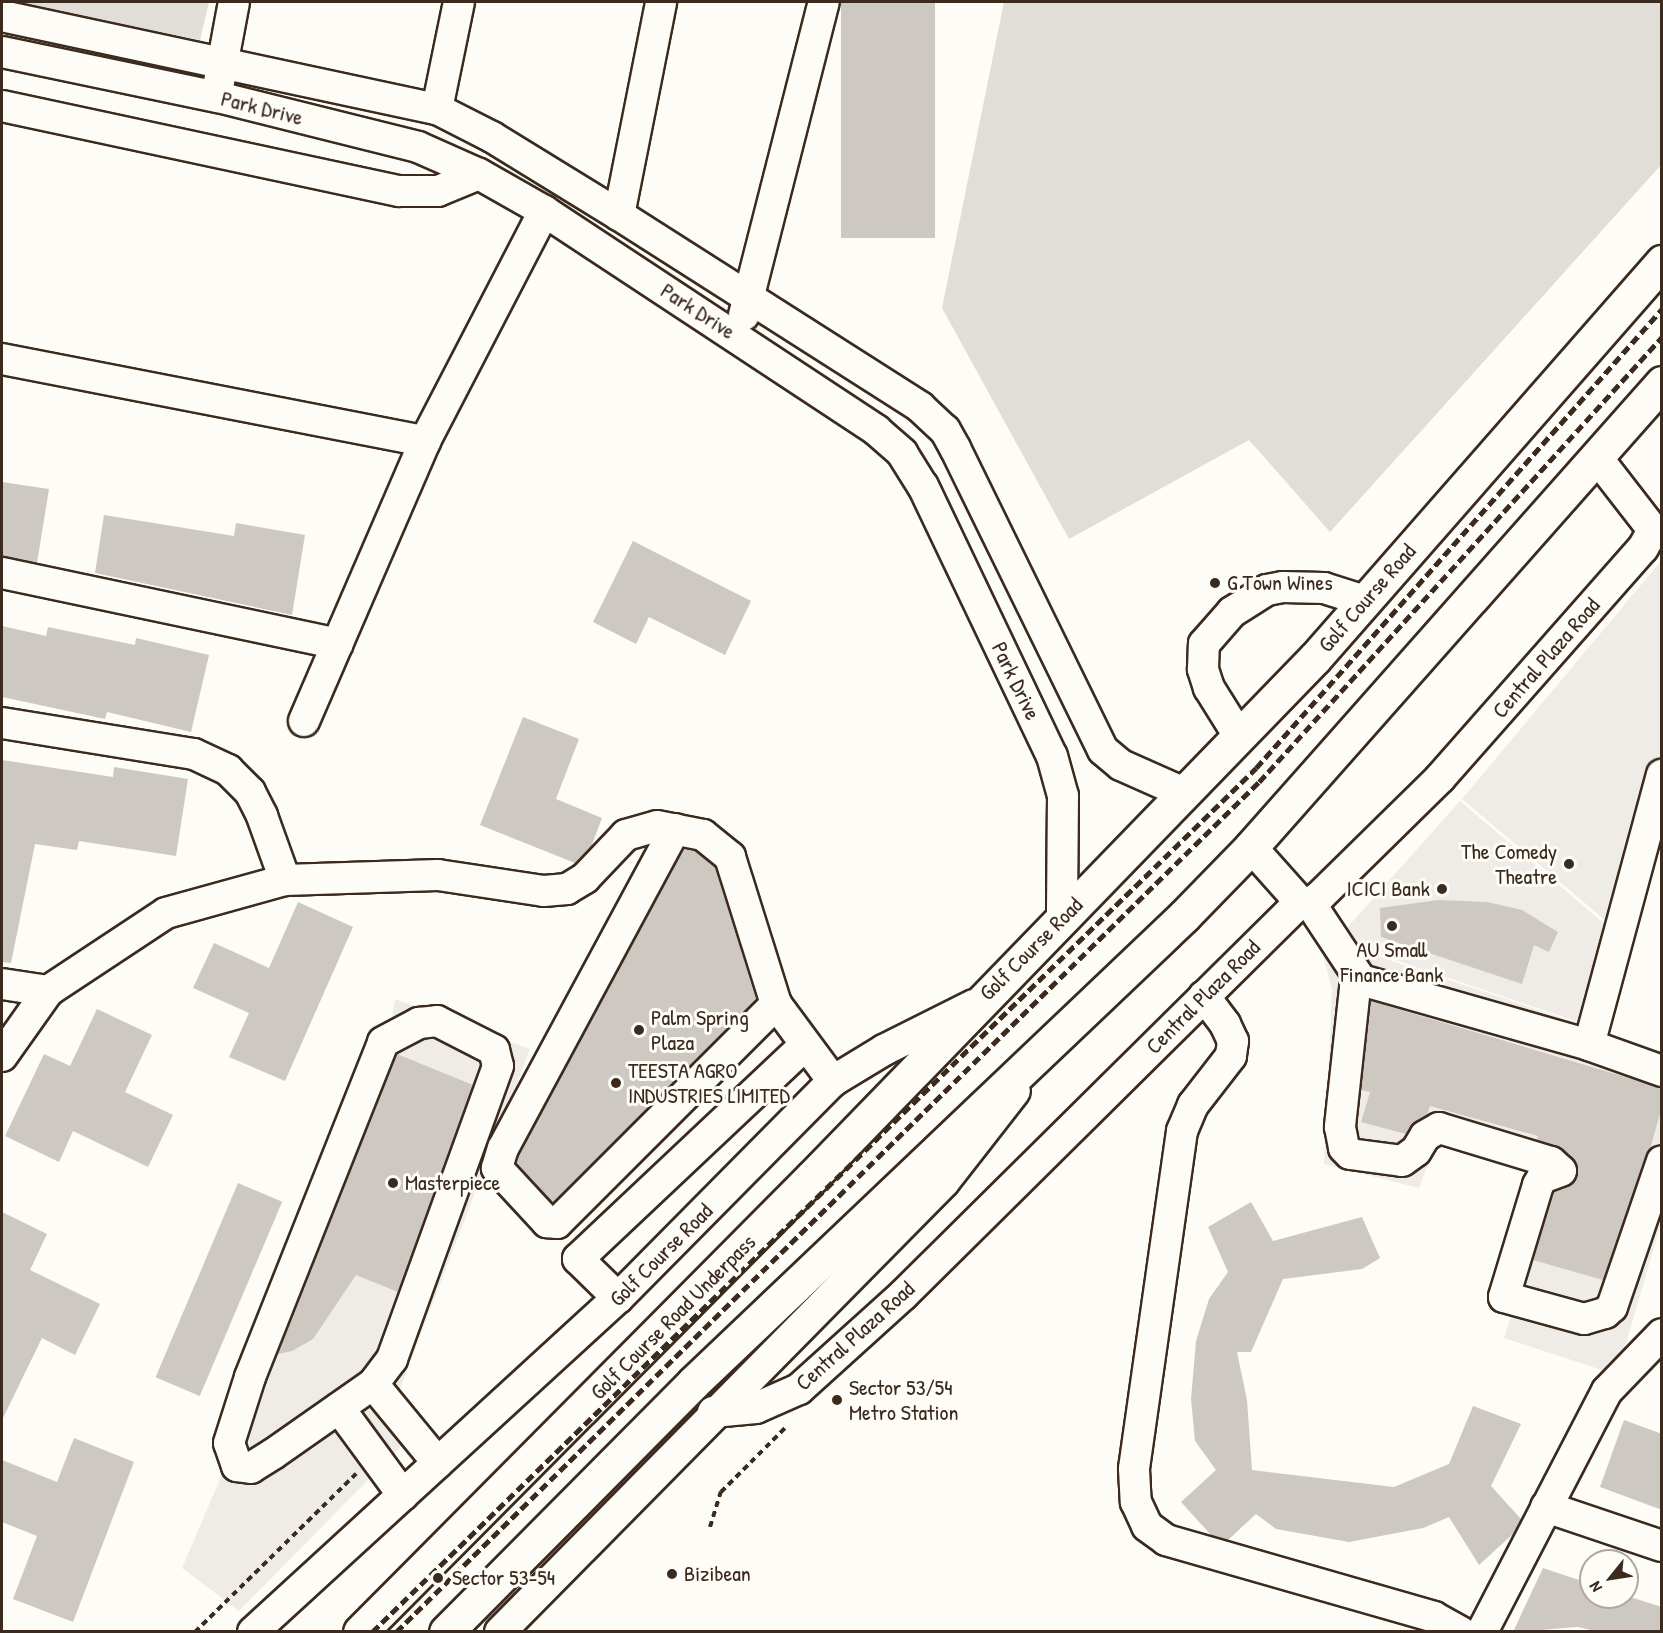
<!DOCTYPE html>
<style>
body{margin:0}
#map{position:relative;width:1663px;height:1633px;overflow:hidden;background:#fdfcf7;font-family:"Patrick Hand",sans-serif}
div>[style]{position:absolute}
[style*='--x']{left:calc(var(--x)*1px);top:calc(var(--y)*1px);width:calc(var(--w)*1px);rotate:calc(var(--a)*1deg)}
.built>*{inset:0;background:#efece7}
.green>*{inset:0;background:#e1ded7}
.building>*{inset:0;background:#cdc8c2;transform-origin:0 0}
.path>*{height:4px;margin-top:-2px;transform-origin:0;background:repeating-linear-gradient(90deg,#3b2a1e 0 6px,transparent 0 10.5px)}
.roads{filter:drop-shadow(2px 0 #3b2a1e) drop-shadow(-2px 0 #3b2a1e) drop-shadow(0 2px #3b2a1e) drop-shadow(0 -2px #3b2a1e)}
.minor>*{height:30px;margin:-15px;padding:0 15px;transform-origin:15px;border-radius:15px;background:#fdfcf7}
.major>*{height:33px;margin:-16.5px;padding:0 16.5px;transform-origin:16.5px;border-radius:16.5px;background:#fdfcf7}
.rail>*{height:4.5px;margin-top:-2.25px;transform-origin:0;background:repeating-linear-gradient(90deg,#3b2a1e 0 9px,transparent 0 13.5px)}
.dots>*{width:16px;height:16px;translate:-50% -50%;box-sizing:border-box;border:3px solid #fdfcf7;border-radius:50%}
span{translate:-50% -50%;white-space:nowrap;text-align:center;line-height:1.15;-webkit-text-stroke:6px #fdfcf7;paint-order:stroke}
.street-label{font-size:22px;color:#3b2a1e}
.poi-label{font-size:22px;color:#3b2a1e}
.left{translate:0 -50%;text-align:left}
.right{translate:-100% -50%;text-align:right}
.frame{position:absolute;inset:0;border:3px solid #3b2a1e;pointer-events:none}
.north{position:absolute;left:1579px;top:1549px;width:60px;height:60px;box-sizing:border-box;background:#fdfcf7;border:2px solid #afa8a0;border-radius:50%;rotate:240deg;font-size:16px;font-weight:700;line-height:24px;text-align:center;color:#3b2a1e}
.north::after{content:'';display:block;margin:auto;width:21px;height:27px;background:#3b2a1e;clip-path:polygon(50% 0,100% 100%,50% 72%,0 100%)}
</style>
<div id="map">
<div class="built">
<div style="clip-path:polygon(1661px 561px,1661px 798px,1626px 938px,1462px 799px)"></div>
<div style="clip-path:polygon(1460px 801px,1626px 942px,1605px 1031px,1336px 940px)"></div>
<div style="clip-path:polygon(1335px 942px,1661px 1051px,1661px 1223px,1617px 1375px,1504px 1338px,1557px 1174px,1438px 1138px,1419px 1188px,1324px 1164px,1332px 990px,1322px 951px)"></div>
<div style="clip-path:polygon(395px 999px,530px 1049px,398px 1394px,423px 1424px,239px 1611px,182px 1568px,273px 1355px,387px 1050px)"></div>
</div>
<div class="green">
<div style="clip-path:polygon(14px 2px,209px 2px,200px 40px)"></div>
<div style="clip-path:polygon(1004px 2px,1661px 2px,1661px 165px,1330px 532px,1249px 440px,1069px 539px,942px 308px)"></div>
</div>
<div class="building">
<div style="left:841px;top:2px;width:94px;height:236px"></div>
<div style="clip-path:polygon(2px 482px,49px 489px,37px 563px,2px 556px)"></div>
<div style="clip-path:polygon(104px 515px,234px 536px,236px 523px,305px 535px,292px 615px,95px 573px)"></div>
<div style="clip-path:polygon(633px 541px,751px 601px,725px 655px,649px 617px,636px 644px,593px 622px)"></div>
<div style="clip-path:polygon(2px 626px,46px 636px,48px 627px,135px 645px,136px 638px,209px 655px,191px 732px,107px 712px,105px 719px,2px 697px)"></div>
<div style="clip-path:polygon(523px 717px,579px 739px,556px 799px,602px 818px,591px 847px,575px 863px,480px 825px)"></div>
<div style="clip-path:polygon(2px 760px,113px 777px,114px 767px,188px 779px,176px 856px,79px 841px,77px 850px,35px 844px,11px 963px,2px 962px)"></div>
<div style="clip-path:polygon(684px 849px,695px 851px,715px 867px,756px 999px,553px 1203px,516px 1164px,519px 1155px)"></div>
<div style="clip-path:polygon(1439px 900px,1487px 902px,1522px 910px,1558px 932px,1549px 952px,1534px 945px,1522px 984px,1381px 937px,1380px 908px)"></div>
<div style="clip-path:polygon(298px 902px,353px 927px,285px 1081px,229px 1057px,249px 1013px,193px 988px,214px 943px,269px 968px)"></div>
<div style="clip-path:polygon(1371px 1001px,1662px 1088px,1662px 1107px,1650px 1149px,1603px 1280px,1533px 1260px,1554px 1192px,1574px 1183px,1578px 1175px,1577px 1165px,1562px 1149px,1537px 1140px,1538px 1136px,1430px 1106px,1427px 1115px,1406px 1134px,1361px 1122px,1370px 1092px,1361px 1090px)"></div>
<div style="clip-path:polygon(97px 1009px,152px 1035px,125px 1092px,173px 1115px,148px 1167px,73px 1131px,59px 1162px,5px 1136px,44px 1054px,70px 1066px)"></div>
<div style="clip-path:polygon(397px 1054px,473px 1085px,398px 1292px,356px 1275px,313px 1339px,292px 1351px,278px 1354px)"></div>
<div style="left:238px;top:1183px;width:48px;height:211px;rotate:23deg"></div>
<div style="clip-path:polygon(1251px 1202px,1273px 1241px,1362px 1217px,1380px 1258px,1362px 1269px,1283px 1279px,1251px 1352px,1237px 1352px,1247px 1400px,1252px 1470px,1394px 1487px,1449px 1464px,1473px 1406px,1521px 1424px,1491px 1486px,1521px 1519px,1514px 1533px,1479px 1565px,1449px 1517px,1423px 1528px,1349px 1542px,1276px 1529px,1256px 1514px,1228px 1540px,1211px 1535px,1181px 1502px,1216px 1470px,1195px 1441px,1191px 1399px,1196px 1341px,1209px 1299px,1228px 1272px,1208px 1227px)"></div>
<div style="clip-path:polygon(2px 1212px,47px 1234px,30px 1270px,100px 1304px,75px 1355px,42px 1338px,2px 1420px)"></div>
<div style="clip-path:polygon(1624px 1420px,1662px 1434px,1662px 1510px,1600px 1487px)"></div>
<div style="clip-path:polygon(74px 1438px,134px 1462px,73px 1622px,13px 1599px,37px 1536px,2px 1522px,2px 1460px,57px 1482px)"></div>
<div style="clip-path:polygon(1543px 1568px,1591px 1584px,1591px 1597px,1627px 1596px,1662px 1607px,1662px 1632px,1599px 1632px,1578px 1627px,1513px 1632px)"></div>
</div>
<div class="path">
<div style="--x:710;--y:1527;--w:37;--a:-73"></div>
<div style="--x:721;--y:1492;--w:93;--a:-45"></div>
<div style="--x:195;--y:1632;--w:226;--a:-44.5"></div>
</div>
<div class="roads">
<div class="minor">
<div style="--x:2;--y:16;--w:445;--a:12.1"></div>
<div style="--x:437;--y:109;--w:62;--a:27"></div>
<div style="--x:492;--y:137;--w:149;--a:31.6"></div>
<div style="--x:619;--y:215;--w:357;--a:32.5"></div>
<div style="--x:920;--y:407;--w:34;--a:43"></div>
<div style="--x:945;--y:430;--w:21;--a:61"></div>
<div style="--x:955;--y:448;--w:336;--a:63.9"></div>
<div style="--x:1103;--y:750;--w:23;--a:40"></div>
<div style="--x:1121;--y:765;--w:69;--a:24"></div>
<div style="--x:2;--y:52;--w:221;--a:11.8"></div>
<div style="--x:218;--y:97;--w:206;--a:14"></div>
<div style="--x:418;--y:147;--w:67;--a:23.9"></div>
<div style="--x:479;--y:174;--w:75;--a:29.6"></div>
<div style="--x:544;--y:211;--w:398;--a:33.4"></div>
<div style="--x:876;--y:430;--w:35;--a:41"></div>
<div style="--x:902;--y:453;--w:39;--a:58"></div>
<div style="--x:923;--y:486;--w:299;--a:64.5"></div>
<div style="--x:1052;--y:756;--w:41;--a:74.6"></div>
<div style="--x:1063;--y:796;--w:123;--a:90.5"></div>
<div style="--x:219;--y:82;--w:81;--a:-79.4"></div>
<div style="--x:2;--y:106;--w:406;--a:12.1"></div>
<div style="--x:399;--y:191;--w:39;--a:0"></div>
<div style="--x:438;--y:191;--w:44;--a:-22.5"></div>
<div style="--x:437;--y:109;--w:109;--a:-78.4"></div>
<div style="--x:619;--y:215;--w:217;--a:-78.8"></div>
<div style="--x:744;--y:315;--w:323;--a:-75.7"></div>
<div style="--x:2;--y:359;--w:431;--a:11"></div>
<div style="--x:1598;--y:459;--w:90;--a:52.2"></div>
<div style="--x:1653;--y:530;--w:10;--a:24"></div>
<div style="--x:2;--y:573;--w:343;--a:11.9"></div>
<div style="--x:304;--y:721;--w:305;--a:-66.6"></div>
<div style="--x:425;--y:441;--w:259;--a:-62.6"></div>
<div style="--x:2;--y:723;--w:194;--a:9.2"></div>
<div style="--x:194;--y:754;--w:38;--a:25"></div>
<div style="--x:228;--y:770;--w:31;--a:45"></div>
<div style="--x:250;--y:792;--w:27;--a:63"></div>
<div style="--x:262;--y:816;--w:68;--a:70.2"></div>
<div style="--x:1239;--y:736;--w:57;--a:-122"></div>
<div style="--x:1209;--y:688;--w:20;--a:-108"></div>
<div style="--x:1203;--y:669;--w:25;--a:-88"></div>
<div style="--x:1204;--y:644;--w:43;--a:-48.8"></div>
<div style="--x:1232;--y:612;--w:41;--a:-32.2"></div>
<div style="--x:1267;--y:590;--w:16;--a:-11"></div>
<div style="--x:1283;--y:587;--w:41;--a:1.4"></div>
<div style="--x:1324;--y:588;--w:43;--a:17.6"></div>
<div style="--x:675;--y:829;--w:362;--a:118.3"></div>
<div style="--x:503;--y:1148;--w:21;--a:107"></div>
<div style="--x:497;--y:1168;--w:74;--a:47.2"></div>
<div style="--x:547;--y:1222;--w:10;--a:6"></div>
<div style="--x:557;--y:1223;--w:310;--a:-45"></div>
<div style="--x:1251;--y:847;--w:74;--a:48.3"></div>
<div style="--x:1310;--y:903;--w:92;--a:56.5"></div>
<div style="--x:1361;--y:980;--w:237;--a:15.9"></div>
<div style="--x:1589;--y:1045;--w:77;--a:19.6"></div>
<div style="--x:1361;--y:980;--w:10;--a:127"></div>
<div style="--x:1355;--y:988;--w:140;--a:96.2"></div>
<div style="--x:1340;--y:1127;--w:21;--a:79"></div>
<div style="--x:1344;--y:1148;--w:8;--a:45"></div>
<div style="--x:1350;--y:1154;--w:52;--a:7.7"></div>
<div style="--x:1402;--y:1161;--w:17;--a:-36"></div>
<div style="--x:1416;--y:1151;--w:17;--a:-59"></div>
<div style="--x:1425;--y:1136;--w:16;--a:-30"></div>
<div style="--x:1439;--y:1128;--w:117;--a:16.9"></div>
<div style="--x:1551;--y:1162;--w:13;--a:42"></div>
<div style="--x:1561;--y:1171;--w:20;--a:160"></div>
<div style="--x:1542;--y:1178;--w:8;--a:120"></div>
<div style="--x:1538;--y:1185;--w:117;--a:106.9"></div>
<div style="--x:1504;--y:1297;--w:83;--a:15.4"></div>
<div style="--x:1584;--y:1319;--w:22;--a:-16"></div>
<div style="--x:1605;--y:1313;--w:9;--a:-41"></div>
<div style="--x:1612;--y:1307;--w:154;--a:-71.1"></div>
<div style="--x:2;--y:984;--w:47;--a:8.7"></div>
<div style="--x:1204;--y:996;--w:35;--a:53"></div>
<div style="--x:1225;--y:1024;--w:19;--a:65"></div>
<div style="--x:1233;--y:1041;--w:15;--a:98"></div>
<div style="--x:1231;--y:1056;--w:62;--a:127.8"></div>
<div style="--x:1193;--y:1105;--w:28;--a:113"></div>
<div style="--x:1182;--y:1131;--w:341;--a:98.1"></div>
<div style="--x:1134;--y:1469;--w:33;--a:87"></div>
<div style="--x:1136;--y:1502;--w:26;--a:65"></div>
<div style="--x:1147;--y:1526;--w:24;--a:36"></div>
<div style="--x:1166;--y:1540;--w:279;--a:16"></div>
<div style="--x:1434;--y:1617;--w:31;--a:29"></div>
<div style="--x:437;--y:1021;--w:64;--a:27"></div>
<div style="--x:494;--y:1050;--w:16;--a:76"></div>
<div style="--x:498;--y:1066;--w:312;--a:109.9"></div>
<div style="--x:392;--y:1359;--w:31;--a:127"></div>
<div style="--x:373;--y:1384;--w:122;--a:145"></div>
<div style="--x:273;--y:1454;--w:26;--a:148"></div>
<div style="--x:251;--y:1468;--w:14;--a:-172"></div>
<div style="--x:237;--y:1466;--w:24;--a:-109"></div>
<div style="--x:229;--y:1443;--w:69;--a:-72.3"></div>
<div style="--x:250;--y:1377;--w:360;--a:-68.3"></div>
<div style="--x:383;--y:1042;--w:41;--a:-27.8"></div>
<div style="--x:419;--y:1023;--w:18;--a:-6"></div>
<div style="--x:1589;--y:1045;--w:280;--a:-74.9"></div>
<div style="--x:2;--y:1056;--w:80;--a:-54.7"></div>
<div style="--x:48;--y:991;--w:141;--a:-33.5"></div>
<div style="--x:166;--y:913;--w:123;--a:-15.5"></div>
<div style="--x:285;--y:880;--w:153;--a:-1.9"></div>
<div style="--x:438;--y:875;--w:107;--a:8.6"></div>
<div style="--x:544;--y:891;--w:23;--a:-5"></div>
<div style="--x:567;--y:889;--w:21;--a:-31"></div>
<div style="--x:585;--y:878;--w:59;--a:-46.4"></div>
<div style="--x:626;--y:835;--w:32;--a:-16"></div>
<div style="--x:657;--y:826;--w:47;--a:11.1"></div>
<div style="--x:703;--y:835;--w:35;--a:39"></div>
<div style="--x:730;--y:857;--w:154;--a:72.6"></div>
<div style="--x:776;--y:1004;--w:96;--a:53.5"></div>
<div style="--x:618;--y:1298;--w:56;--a:-135.7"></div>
<div style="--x:578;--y:1259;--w:311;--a:-43.3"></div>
<div style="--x:373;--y:1384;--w:102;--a:50.6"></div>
<div style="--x:339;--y:1408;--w:108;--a:53.7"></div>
<div style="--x:713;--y:1412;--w:43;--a:-5.3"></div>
<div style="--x:756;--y:1408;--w:47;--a:-23.8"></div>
<div style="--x:799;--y:1389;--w:140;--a:-42.1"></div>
<div style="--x:903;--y:1295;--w:559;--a:-44.71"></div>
<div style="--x:1300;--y:902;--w:10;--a:6"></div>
<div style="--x:1310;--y:903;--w:11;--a:-34"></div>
<div style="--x:1319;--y:897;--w:170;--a:-44.5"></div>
<div style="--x:1440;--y:778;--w:307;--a:-48.6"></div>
<div style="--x:1643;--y:548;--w:21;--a:-61"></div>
<div style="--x:1546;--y:1507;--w:122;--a:18.6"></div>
<div style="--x:253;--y:1632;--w:495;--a:-42.5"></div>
<div style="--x:618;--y:1298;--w:305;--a:-45.3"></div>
<div style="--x:833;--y:1081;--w:60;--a:-31.3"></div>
<div style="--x:884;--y:1050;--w:101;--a:-26.6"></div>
<div style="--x:500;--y:1632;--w:632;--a:-45.38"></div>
<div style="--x:944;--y:1182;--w:115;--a:-52"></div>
<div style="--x:1482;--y:1632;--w:271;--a:-62.6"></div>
<div style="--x:1607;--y:1391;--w:79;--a:-46"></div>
</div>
<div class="major">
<div style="--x:360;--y:1632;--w:641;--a:-45.19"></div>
<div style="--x:812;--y:1177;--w:723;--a:-45.9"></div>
<div style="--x:1315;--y:658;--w:527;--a:-48.77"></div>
<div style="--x:446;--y:1632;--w:351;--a:-45.2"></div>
<div style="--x:693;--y:1383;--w:678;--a:-43.56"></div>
<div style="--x:1184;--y:916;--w:96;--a:-45.8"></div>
<div style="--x:1251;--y:847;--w:620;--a:-48.47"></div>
</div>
</div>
<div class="rail">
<div style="--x:372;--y:1632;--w:1236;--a:-44.34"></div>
<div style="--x:1256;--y:768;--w:613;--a:-48.51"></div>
<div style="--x:396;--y:1632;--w:1211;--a:-44.57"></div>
<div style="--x:1259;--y:782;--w:600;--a:-47.84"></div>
</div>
<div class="dots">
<div style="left:1215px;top:583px;background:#3b2a1e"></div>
<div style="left:1569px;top:864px;background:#3b2a1e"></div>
<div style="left:1442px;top:889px;background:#3b2a1e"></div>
<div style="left:1392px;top:926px;background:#3b2a1e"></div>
<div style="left:639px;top:1030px;background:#3b2a1e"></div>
<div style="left:616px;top:1083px;background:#3b2a1e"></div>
<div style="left:393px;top:1183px;background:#3b2a1e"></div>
<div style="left:837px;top:1400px;background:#3b2a1e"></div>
<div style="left:672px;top:1574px;background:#3b2a1e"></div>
<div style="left:438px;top:1578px;background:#3b2a1e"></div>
</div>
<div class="street-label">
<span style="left:262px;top:108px;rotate:14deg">Park Drive</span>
<span style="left:698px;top:311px;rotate:33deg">Park Drive</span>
<span style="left:1367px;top:598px;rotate:-49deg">Golf Course Road</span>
<span style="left:1546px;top:658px;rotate:-49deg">Central Plaza Road</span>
<span style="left:1016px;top:681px;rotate:64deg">Park Drive</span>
<span style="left:1031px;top:949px;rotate:-45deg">Golf Course Road</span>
<span style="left:1203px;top:997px;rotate:-45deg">Central Plaza Road</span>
<span style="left:661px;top:1255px;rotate:-45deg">Golf Course Road</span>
<span style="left:673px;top:1317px;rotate:-45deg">Golf Course Road Underpass</span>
<span style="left:855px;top:1336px;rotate:-42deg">Central Plaza Road</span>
</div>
<div class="poi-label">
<span class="left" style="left:1227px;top:583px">G Town Wines</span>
<span class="right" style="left:1557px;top:864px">The Comedy<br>Theatre</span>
<span class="right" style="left:1430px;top:889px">ICICI Bank</span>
<span style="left:1392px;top:962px">AU Small<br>Finance Bank</span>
<span class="left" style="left:651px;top:1030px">Palm Spring<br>Plaza</span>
<span class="left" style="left:628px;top:1083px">TEESTA AGRO<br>INDUSTRIES LIMITED</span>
<span class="left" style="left:405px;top:1183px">Masterpiece</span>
<span class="left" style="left:849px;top:1400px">Sector 53/54<br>Metro Station</span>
<span class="left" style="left:684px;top:1574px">Bizibean</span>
<span class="left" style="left:452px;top:1578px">Sector 53-54</span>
</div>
<div class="frame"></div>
<div class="north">N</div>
</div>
